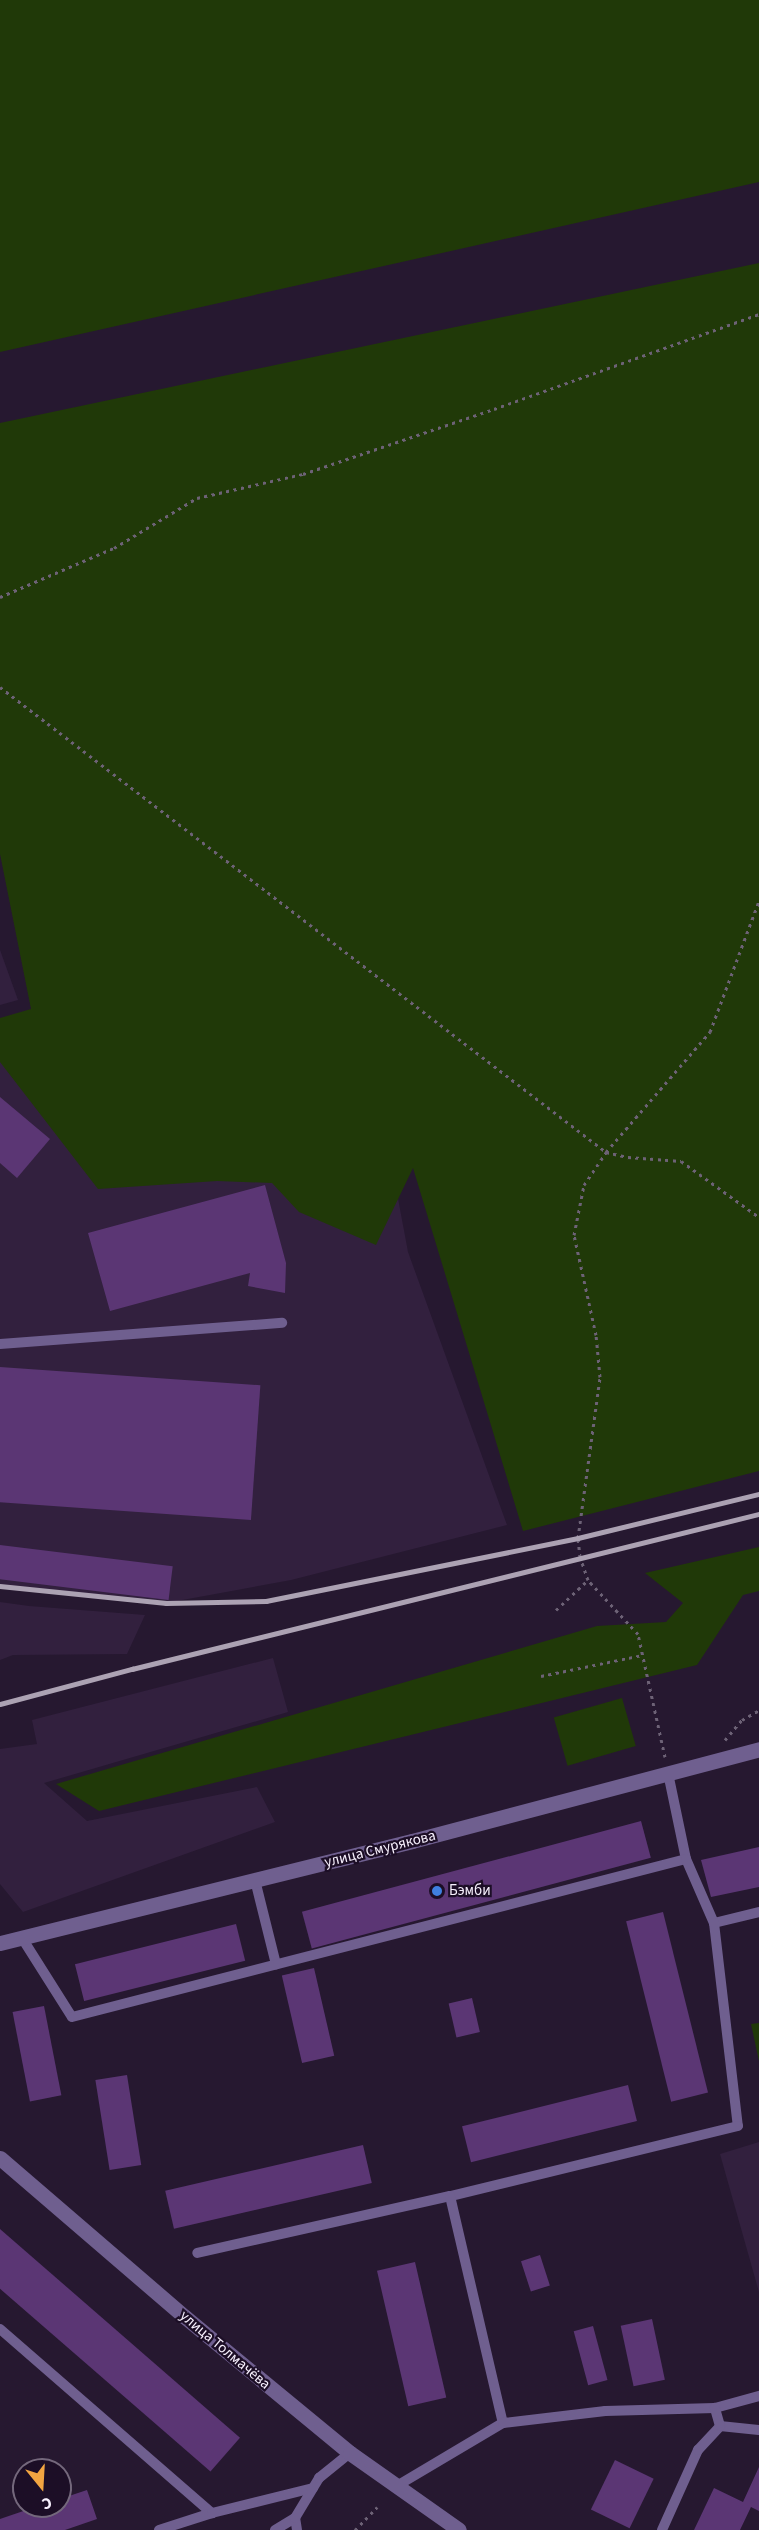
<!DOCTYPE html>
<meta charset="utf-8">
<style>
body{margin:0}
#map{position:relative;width:759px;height:2530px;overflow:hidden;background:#261830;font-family:"Source Sans 3",sans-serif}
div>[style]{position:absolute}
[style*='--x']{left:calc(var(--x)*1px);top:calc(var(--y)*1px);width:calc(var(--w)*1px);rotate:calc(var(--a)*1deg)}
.built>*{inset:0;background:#32203e}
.green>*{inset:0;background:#203908;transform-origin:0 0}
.building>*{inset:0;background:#5b3674;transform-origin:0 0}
.path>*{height:3px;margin-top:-1.5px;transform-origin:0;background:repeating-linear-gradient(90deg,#6d6276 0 3px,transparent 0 7.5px)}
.service>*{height:10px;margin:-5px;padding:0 5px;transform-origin:5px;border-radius:5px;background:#6f5f8f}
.tertiary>*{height:15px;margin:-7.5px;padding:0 7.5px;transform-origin:7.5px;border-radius:7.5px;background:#6f5f8f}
.rail>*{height:4.5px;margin:-2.25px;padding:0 2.25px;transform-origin:2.25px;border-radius:2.25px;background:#aca2b3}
.dots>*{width:16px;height:16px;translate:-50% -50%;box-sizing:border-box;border:3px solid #1c0e26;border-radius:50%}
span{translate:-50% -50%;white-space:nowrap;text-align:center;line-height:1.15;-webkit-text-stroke:4.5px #1c0e26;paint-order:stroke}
.street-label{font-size:15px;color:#f7f0fd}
.poi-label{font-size:15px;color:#f7f0fd}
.left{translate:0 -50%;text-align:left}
.north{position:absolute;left:12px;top:2458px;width:60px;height:60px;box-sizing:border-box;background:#1c0e26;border:2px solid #74687c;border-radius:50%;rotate:162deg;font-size:16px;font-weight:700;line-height:24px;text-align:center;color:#f7f0fd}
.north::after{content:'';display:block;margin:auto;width:21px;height:27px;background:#f2a541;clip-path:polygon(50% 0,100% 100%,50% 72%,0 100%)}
</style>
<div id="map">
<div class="built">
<div style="clip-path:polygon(0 950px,18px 1000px,0 1005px)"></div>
<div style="clip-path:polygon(0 1040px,391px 1161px,408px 1252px,507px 1525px,291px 1580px,166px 1603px,0 1586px)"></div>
<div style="clip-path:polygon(0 1602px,29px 1606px,145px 1615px,127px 1654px,13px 1655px,0 1660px)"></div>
<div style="clip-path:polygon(273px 1658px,288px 1712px,44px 1783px,87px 1821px,257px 1787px,275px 1822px,23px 1912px,0 1884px,0 1749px,37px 1744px,32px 1720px)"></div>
<div style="clip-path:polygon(759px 2142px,759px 2292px,720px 2154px)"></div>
</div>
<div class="green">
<div style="clip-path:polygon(0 0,759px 0,759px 182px,0 352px)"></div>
<div style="clip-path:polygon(759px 263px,759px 1471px,523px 1531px,413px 1168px,376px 1245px,299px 1212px,272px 1183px,217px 1181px,98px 1189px,0 1062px,0 1018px,31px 1009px,0 854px,0 423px)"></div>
<div style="clip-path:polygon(759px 1547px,759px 1591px,743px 1595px,697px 1665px,99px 1811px,56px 1784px,597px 1626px,666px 1622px,683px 1603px,645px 1573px)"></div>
<div style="left:622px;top:1698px;width:50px;height:71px;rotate:74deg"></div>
<div style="clip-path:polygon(759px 2023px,759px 2061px,751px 2024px)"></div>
</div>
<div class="building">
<div style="clip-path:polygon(0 1097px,50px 1139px,17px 1178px,0 1163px)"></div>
<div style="clip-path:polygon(265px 1185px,286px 1263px,285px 1293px,248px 1286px,250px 1273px,110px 1311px,88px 1233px)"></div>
<div style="left:0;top:1367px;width:261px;height:135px;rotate:4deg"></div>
<div style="left:0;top:1545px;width:174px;height:34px;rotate:7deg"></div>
<div style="left:641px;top:1821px;width:38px;height:351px;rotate:75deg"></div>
<div style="clip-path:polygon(759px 1847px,759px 1887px,711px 1897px,701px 1860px)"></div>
<div style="left:663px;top:1912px;width:186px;height:38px;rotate:76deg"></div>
<div style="left:236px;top:1924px;width:38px;height:166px;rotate:76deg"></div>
<div style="left:314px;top:1968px;width:90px;height:33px;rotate:77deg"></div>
<div style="left:472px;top:1998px;width:35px;height:24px;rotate:77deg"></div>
<div style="left:44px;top:2006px;width:91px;height:32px;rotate:79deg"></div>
<div style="left:127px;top:2075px;width:91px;height:32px;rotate:81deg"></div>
<div style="left:628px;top:2085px;width:37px;height:171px;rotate:76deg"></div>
<div style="left:363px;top:2145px;width:39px;height:203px;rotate:77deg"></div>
<div style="left:0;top:2229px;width:318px;height:45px;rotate:41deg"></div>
<div style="left:540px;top:2255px;width:32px;height:20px;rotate:72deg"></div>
<div style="left:415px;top:2262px;width:139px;height:39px;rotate:77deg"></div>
<div style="left:652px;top:2319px;width:62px;height:32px;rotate:78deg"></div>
<div style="left:593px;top:2326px;width:56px;height:20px;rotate:75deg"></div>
<div style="left:615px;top:2460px;width:43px;height:55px;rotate:26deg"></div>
<div style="clip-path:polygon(759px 2467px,759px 2511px,751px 2507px,740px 2530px,694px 2530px,714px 2488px,743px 2502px)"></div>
<div style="clip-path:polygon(87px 2490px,97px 2519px,65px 2530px,0 2530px,0 2519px,38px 2506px,60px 2506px,60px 2499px)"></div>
</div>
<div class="path">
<div style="--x:0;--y:597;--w:124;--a:-23.3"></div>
<div style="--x:114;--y:548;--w:97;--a:-31.1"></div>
<div style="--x:197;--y:498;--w:109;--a:-12.8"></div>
<div style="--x:303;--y:474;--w:202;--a:-18.8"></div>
<div style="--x:494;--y:409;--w:282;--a:-19.7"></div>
<div style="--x:0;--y:687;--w:764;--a:37.5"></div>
<div style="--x:606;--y:1152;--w:23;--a:13"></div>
<div style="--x:628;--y:1157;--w:53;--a:4.3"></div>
<div style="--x:681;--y:1161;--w:96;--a:35.7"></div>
<div style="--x:556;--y:1610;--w:44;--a:-43.2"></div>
<div style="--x:541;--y:1676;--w:103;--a:-11.7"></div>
<div style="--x:725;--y:1740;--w:26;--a:-50"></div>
<div style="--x:742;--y:1720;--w:20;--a:-30"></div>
<div style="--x:665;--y:1757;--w:126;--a:-102.4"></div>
<div style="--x:638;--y:1634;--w:74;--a:-132.8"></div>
<div style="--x:588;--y:1580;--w:24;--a:-109"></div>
<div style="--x:580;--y:1557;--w:19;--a:-96"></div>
<div style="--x:578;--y:1538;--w:162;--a:-82.2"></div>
<div style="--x:600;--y:1377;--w:42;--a:-95.4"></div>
<div style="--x:596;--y:1335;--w:102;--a:-102.4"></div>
<div style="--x:574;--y:1235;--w:51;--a:-78.7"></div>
<div style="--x:584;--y:1185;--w:40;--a:-56"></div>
<div style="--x:606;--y:1152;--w:159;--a:-49.1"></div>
<div style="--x:710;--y:1032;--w:140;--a:-69.5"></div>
<div style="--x:355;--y:2530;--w:32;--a:-46"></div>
</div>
<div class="service">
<div style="--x:0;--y:1344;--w:283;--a:-4.3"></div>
<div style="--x:668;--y:1773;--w:88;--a:78.2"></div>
<div style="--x:255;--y:1880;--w:87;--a:76"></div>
<div style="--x:714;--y:1923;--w:46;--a:-13.7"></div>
<div style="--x:22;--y:1938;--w:93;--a:57.7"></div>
<div style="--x:72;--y:2017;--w:634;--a:-14.43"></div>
<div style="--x:686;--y:1859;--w:70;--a:66.4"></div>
<div style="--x:714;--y:1923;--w:204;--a:83.3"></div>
<div style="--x:738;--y:2126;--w:296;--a:166.3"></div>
<div style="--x:450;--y:2196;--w:259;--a:167.3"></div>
<div style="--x:450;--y:2196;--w:233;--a:76.9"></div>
<div style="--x:0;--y:2329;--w:281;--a:41"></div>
<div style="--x:720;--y:2426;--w:39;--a:6"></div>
<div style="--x:395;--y:2487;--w:126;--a:-30.7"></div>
<div style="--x:503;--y:2423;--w:103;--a:-6.7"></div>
<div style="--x:605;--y:2411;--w:110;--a:-1.6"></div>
<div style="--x:715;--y:2408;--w:46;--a:-15.3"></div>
<div style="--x:159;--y:2530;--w:56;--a:-17.8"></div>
<div style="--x:212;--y:2513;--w:104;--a:-13.9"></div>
<div style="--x:275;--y:2530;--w:23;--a:-31"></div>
<div style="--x:297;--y:2530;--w:12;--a:-99"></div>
<div style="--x:295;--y:2518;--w:47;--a:-59"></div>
<div style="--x:319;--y:2478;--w:40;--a:-39"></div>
<div style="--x:662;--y:2530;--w:88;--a:-65.8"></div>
<div style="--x:698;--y:2450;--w:33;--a:-47"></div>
<div style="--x:720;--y:2426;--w:19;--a:-106"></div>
</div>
<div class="tertiary">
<div style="--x:0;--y:1943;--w:424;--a:-13.9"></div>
<div style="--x:412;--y:1841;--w:359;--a:-14.8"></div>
<div style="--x:0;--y:2158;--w:244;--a:40.7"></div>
<div style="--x:185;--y:2317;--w:214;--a:39.5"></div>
<div style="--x:350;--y:2453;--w:133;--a:35.2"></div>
</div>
<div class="rail">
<div style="--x:0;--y:1586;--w:167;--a:5.8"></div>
<div style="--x:166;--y:1603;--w:100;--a:-1.1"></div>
<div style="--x:266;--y:1601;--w:318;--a:-11.4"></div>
<div style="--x:578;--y:1538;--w:186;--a:-13.7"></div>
<div style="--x:0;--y:1704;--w:137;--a:-14.9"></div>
<div style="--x:132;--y:1669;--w:646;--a:-13.89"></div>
</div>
<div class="dots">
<div style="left:437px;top:1891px;background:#3f7fe0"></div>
</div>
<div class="street-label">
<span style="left:380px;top:1849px;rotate:-14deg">улица Смурякова</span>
<span style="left:225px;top:2350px;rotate:40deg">улица Толмачёва</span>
</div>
<div class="poi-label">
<span class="left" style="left:449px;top:1891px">Бэмби</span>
</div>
<div class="north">С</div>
</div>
